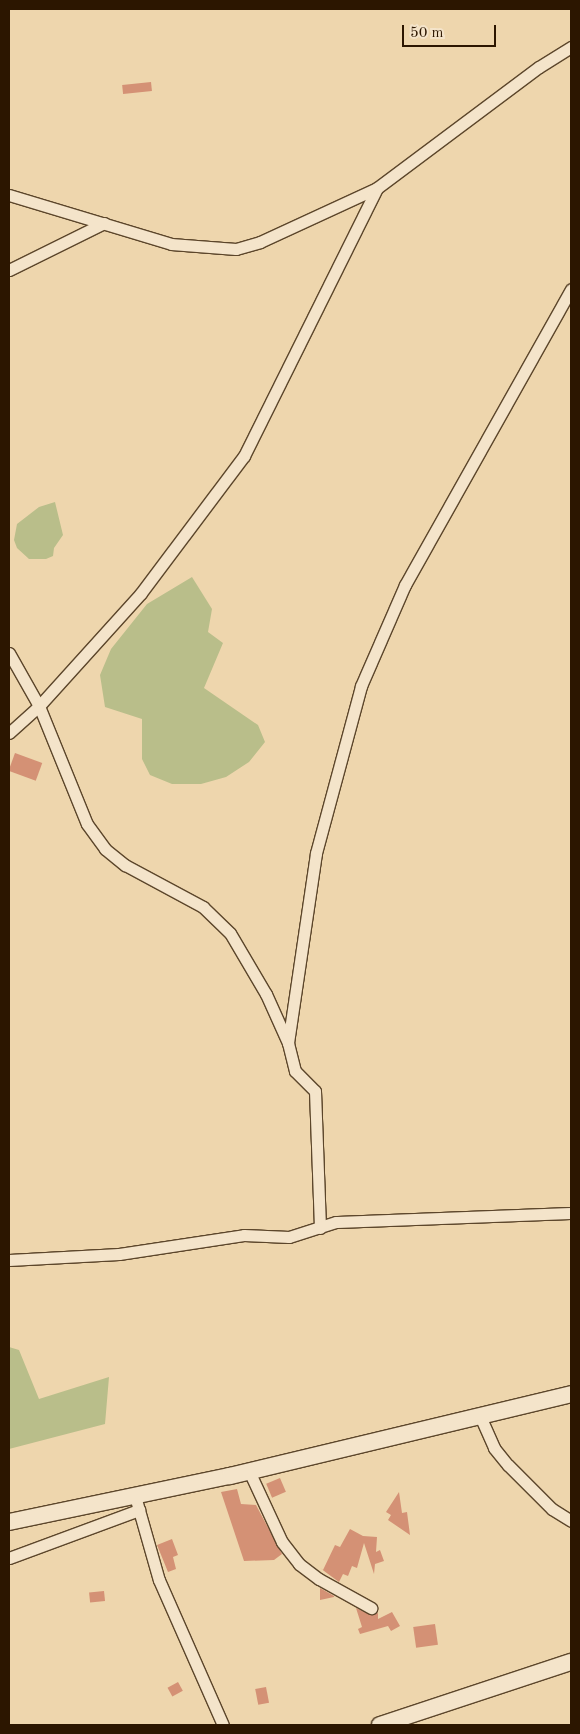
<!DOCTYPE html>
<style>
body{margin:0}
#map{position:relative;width:580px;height:1734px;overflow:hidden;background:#eed6ad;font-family:"Old Standard TT",serif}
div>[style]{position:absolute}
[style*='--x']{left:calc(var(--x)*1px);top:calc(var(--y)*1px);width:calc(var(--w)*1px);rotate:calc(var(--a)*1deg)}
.green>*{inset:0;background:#b9be8a}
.building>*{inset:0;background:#d49175;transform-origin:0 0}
.roads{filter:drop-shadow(1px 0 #5c462b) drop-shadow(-1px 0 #5c462b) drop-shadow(0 1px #5c462b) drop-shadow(0 -1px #5c462b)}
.street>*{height:11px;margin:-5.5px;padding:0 5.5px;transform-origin:5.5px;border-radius:5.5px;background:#f4e4ca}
.secondary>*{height:16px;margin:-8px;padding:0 8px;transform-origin:8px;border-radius:8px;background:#f4e4ca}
span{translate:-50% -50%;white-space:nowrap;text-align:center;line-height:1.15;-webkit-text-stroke:4px #f4e4ca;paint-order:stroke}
.frame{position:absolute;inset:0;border:10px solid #2c1600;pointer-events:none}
.scale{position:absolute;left:402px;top:25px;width:94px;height:22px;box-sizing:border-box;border:2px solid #2c1600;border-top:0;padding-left:6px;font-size:15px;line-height:18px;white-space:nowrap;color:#2c1600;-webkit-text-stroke:4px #f4e4ca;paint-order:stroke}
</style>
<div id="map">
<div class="green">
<div style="clip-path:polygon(55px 502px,63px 535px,54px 548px,53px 556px,46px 559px,29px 559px,17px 548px,14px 540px,17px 524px,39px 507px)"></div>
<div style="clip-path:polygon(192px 577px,212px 609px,208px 632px,223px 643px,204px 688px,258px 725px,265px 742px,249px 762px,226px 777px,201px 784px,172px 784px,150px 775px,142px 759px,142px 719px,105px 707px,100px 675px,111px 649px,147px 604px)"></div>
<div style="clip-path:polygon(9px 1347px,19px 1350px,39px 1399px,109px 1377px,105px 1424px,9px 1449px)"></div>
</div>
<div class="building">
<div style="left:151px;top:82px;width:9px;height:29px;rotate:84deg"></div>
<div style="left:15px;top:753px;width:29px;height:19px;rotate:20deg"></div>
<div style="left:280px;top:1478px;width:15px;height:15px;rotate:67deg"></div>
<div style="clip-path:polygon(237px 1489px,241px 1504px,256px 1505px,282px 1554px,274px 1560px,244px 1561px,221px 1492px)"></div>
<div style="clip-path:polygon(399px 1492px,402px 1513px,407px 1512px,410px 1535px,388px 1520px,391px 1515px,386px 1512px)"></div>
<div style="clip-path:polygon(350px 1529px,363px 1536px,377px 1537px,376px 1552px,380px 1550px,384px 1561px,375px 1564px,374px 1574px,364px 1543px,357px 1568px,352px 1566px,348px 1576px,343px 1574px,339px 1582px,320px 1568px,323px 1570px,335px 1545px,340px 1547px)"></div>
<div style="clip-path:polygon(172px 1539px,178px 1555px,173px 1557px,176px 1569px,168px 1572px,157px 1545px)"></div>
<div style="clip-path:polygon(320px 1588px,334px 1596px,334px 1597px,320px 1600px)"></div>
<div style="left:104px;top:1591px;width:10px;height:15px;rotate:84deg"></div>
<div style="clip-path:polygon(356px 1608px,371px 1615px,378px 1613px,378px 1619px,392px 1612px,400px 1626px,391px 1631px,388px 1626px,360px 1634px,358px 1629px,362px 1627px)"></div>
<div style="left:435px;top:1624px;width:21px;height:22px;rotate:82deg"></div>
<div style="left:178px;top:1682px;width:10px;height:12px;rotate:61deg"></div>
<div style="left:266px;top:1687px;width:16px;height:11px;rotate:79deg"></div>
</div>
<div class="roads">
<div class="street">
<div style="--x:9;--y:195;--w:169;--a:16.8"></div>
<div style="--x:171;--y:244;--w:65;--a:4.4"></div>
<div style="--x:236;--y:249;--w:25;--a:-16"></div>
<div style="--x:260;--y:242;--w:129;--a:-24.8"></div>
<div style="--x:377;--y:188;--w:202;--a:-36.8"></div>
<div style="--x:539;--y:67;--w:38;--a:-32"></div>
<div style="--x:9;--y:270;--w:106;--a:-26.3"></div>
<div style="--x:9;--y:653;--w:61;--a:60.5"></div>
<div style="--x:39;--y:706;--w:127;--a:67.9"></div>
<div style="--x:87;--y:824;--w:31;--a:54"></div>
<div style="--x:105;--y:849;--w:26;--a:39"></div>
<div style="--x:125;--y:865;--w:89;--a:28.3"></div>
<div style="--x:203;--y:907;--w:37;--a:44"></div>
<div style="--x:230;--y:933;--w:71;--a:59.5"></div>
<div style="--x:266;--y:994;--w:54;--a:65.8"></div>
<div style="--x:288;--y:1043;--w:29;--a:76"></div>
<div style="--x:295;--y:1071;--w:28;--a:45"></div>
<div style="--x:315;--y:1091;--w:137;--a:87.9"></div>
<div style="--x:9;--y:733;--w:40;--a:-42"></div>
<div style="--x:39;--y:706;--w:152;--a:-47.9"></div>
<div style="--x:141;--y:593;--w:171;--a:-53.1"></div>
<div style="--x:244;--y:456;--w:299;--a:-63.6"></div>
<div style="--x:288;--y:1043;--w:192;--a:-81.6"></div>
<div style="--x:316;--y:853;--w:173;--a:-74.9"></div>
<div style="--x:361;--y:686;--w:110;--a:-66.5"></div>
<div style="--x:405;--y:585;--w:339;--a:-60.7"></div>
<div style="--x:9;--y:1260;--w:110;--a:-3.1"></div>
<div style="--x:119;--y:1254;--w:126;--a:-8.6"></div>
<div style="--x:244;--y:1235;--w:45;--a:2.5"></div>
<div style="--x:289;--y:1237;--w:49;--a:-17.7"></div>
<div style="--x:336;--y:1222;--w:235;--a:-2.2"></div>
<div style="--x:480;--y:1416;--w:35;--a:66"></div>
<div style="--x:494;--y:1448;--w:22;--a:51"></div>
<div style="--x:508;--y:1465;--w:62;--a:45"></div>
<div style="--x:552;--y:1509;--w:22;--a:32"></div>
<div style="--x:249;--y:1471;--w:78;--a:65.1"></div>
<div style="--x:282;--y:1542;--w:28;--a:52"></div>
<div style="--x:299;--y:1564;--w:25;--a:37"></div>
<div style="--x:319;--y:1579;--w:60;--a:29.1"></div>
<div style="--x:135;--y:1496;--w:87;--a:74.1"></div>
<div style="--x:159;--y:1580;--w:158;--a:66.2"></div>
<div style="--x:9;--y:1558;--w:139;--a:-20.3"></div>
</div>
<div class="secondary">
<div style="--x:9;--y:1522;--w:226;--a:-11.8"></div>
<div style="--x:230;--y:1476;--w:351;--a:-13.5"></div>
<div style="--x:380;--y:1725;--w:201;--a:-18.3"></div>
</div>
</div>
<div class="frame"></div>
<div class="scale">50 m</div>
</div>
